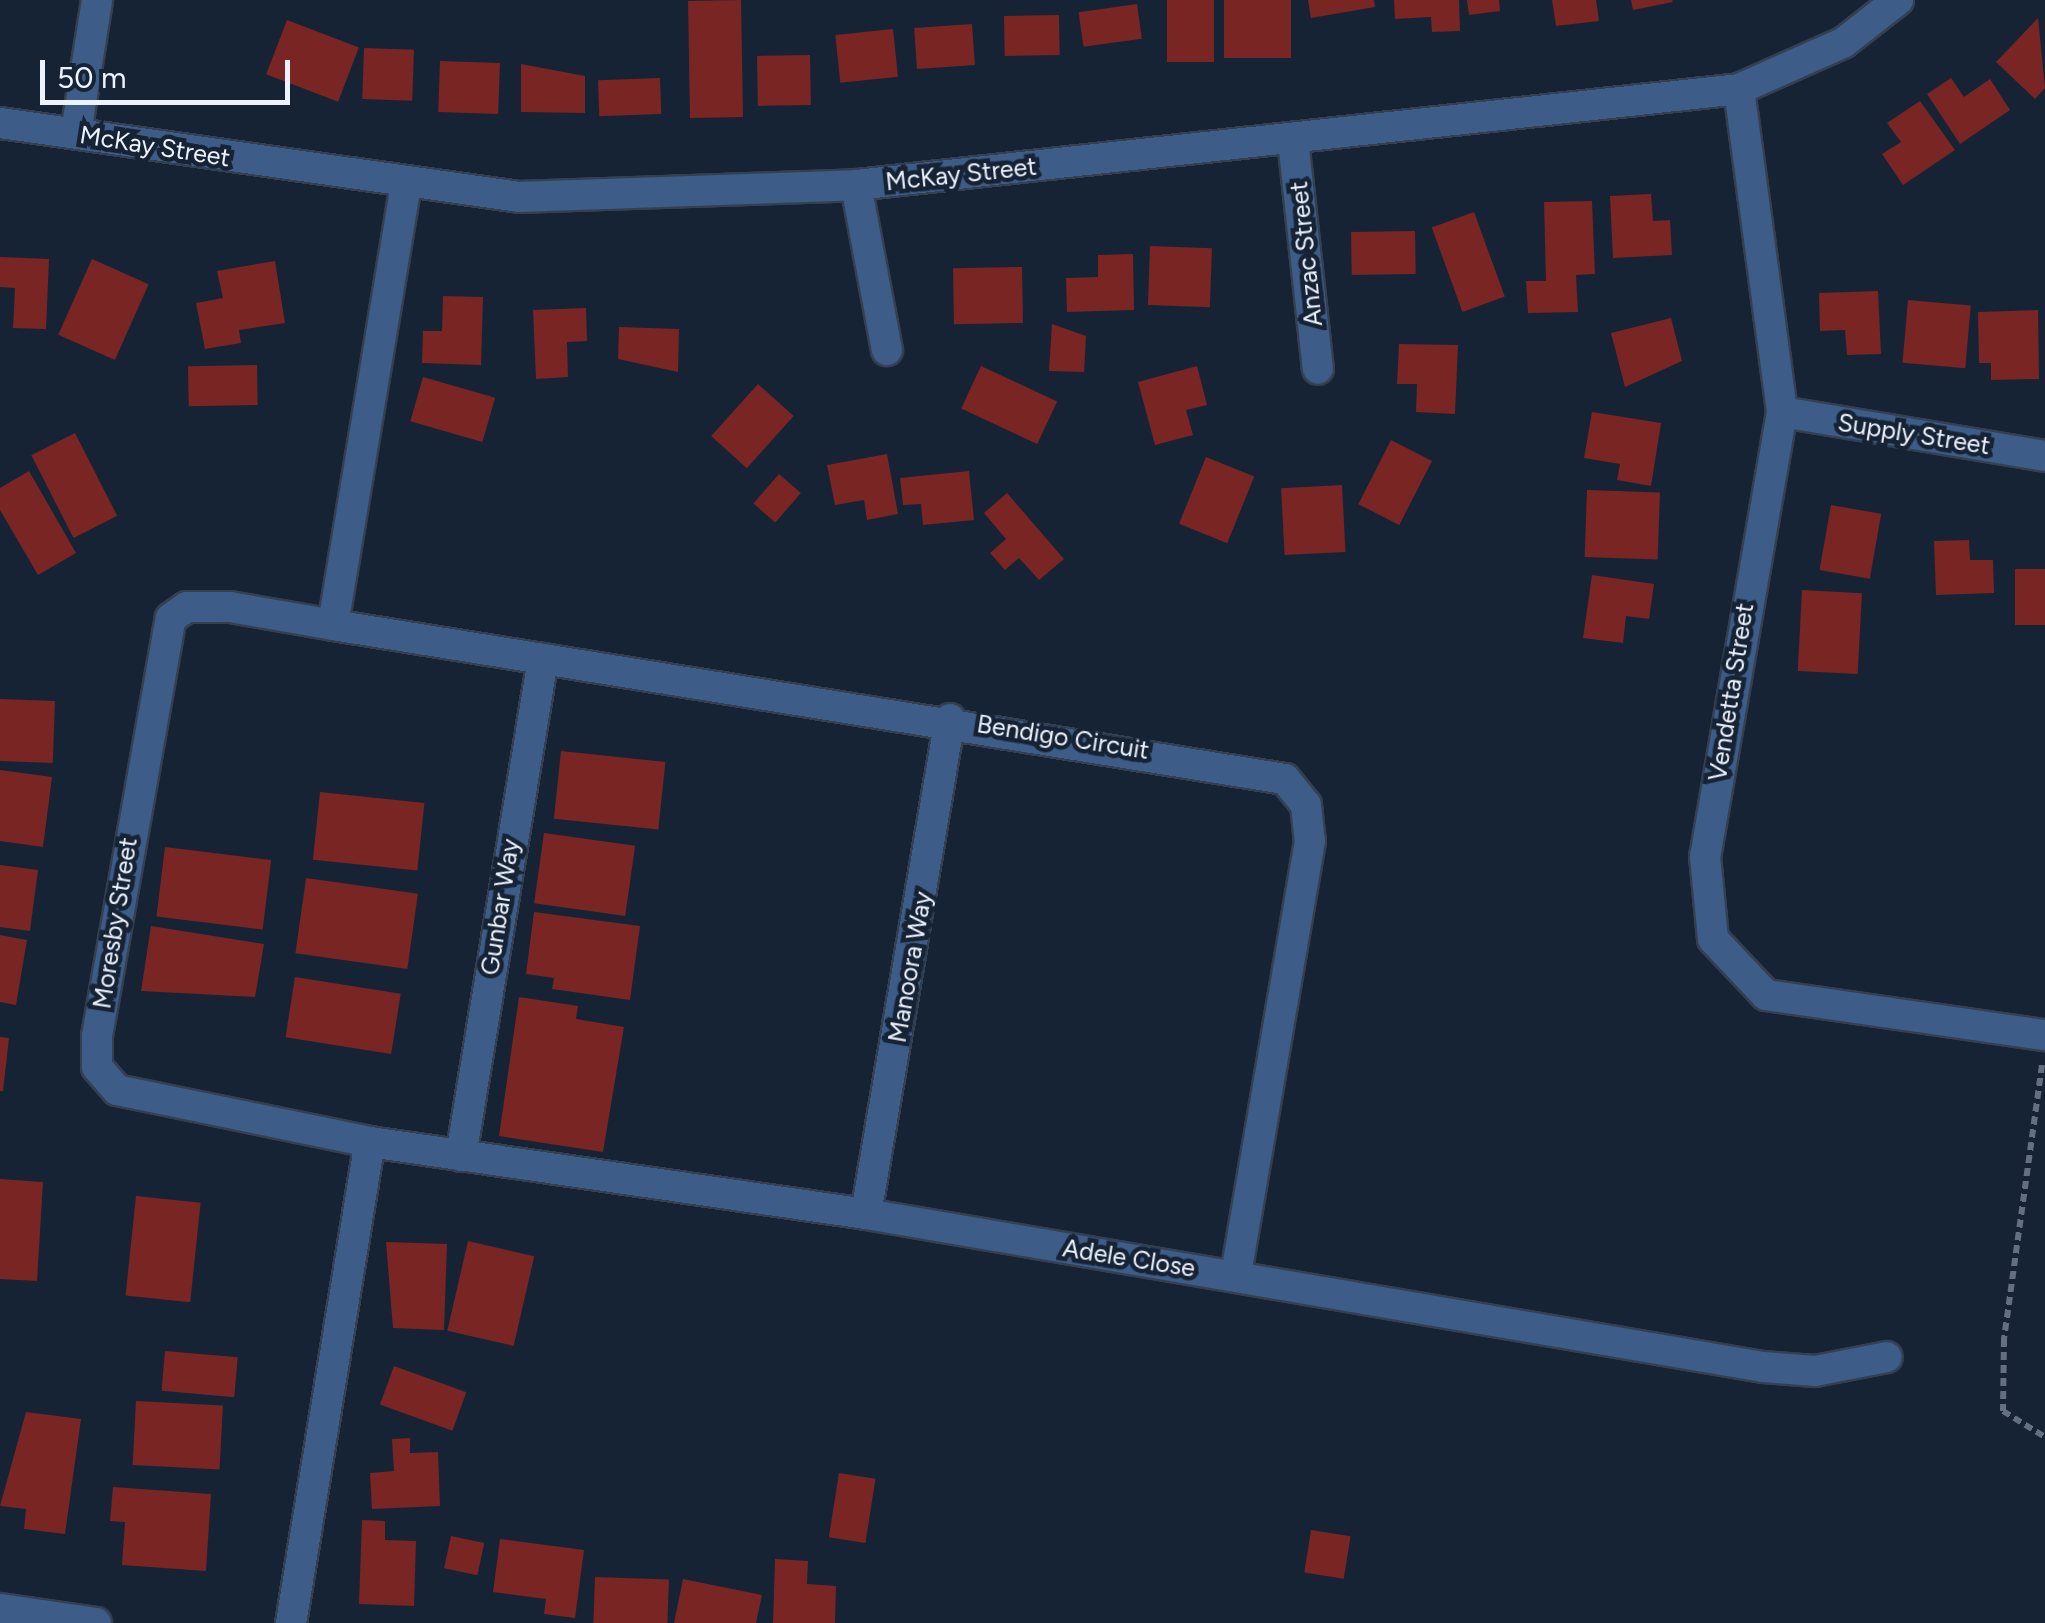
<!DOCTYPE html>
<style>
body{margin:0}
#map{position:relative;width:2045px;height:1623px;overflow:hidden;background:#162335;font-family:Figtree,sans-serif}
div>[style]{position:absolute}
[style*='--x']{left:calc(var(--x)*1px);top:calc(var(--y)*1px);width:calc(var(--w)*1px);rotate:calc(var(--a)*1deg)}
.building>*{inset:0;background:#782524;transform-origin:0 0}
.path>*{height:6px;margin-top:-3px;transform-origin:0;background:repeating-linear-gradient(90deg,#646f7f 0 8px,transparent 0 13px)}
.roads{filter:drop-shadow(2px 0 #344051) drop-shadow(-2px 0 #344051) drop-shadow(0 2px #344051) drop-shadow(0 -2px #344051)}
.minor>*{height:30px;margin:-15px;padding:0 15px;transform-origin:15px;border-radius:15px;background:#3d5c87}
span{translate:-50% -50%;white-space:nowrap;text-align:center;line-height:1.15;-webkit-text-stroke:9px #162335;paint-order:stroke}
.street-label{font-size:25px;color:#ecf3fe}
.scale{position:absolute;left:40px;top:60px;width:250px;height:45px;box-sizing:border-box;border:5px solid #ecf3fe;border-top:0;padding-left:12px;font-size:30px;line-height:35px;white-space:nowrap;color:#ecf3fe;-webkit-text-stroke:8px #162335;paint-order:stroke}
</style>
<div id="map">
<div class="building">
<div style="left:741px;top:0;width:117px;height:53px;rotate:89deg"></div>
<div style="left:1167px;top:0;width:47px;height:62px"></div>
<div style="left:1224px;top:0;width:67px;height:58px"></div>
<div style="clip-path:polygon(1308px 0,1374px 0,1375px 7px,1311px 18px)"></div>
<div style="clip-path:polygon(1394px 0,1459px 0,1460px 31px,1432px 32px,1431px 17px,1395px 19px)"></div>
<div style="clip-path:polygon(1467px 0,1499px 0,1500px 11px,1469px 15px)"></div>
<div style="clip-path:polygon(1552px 0,1596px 0,1599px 21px,1556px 26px)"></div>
<div style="clip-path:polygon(1631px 0,1672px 0,1673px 2px,1633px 10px)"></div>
<div style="left:1137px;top:4px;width:35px;height:59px;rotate:82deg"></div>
<div style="left:1059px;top:15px;width:40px;height:55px;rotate:89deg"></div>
<div style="clip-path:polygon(2038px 18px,2045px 88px,2035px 99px,1996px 62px)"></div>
<div style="left:287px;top:20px;width:77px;height:58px;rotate:21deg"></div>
<div style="left:972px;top:24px;width:41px;height:58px;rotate:86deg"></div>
<div style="left:893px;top:29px;width:48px;height:58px;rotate:84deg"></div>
<div style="left:364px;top:48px;width:50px;height:51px;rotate:2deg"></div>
<div style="left:810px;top:55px;width:50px;height:53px;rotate:89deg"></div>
<div style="left:440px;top:61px;width:60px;height:51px;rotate:2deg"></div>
<div style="clip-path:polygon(521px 64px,585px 76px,585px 113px,521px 112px)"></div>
<div style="left:660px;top:78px;width:36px;height:62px;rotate:88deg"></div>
<div style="clip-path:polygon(1951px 78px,1964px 97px,1990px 79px,2010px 110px,1960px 144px,1927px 94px)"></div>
<div style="clip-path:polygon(1920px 101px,1955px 150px,1903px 185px,1882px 154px,1901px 142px,1887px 123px)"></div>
<div style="clip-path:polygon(1651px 194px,1653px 221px,1670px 220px,1672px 255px,1613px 258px,1610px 196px)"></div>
<div style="clip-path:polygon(1592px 201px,1595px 274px,1576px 275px,1578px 312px,1528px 313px,1526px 281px,1546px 281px,1544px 202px)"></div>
<div style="left:1474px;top:212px;width:90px;height:45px;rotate:70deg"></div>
<div style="left:1415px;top:231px;width:43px;height:64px;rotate:89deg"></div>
<div style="left:1150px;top:246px;width:62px;height:59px;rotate:2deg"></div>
<div style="clip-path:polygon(1133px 254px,1134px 310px,1067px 312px,1066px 278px,1098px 277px,1098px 255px)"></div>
<div style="clip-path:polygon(0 257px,49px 259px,46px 329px,13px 328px,15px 288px,0 287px)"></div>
<div style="left:92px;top:259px;width:62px;height:83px;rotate:24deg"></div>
<div style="clip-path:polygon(275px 261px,285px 323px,239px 330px,241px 343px,205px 349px,196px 303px,223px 298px,217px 271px)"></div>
<div style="left:1022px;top:267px;width:56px;height:69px;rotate:89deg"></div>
<div style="clip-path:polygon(1878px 291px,1881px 354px,1847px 355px,1845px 330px,1820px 331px,1819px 293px)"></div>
<div style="clip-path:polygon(443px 296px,483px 297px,481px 365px,422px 363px,423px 331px,442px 331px)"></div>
<div style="left:1908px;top:300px;width:63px;height:63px;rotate:5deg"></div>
<div style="clip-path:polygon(586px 308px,587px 341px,567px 342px,568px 377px,536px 379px,533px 310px)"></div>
<div style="clip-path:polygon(2038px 310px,2039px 379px,1991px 380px,1991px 363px,1979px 363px,1978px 312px)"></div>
<div style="clip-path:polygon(1671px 318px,1682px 361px,1625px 387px,1611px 333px)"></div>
<div style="clip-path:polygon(1052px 324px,1086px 336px,1084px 372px,1049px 371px)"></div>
<div style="clip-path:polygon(619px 327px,679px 329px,678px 372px,618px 359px)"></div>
<div style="clip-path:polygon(1399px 344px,1458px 345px,1455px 414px,1416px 412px,1417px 384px,1397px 384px)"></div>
<div style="left:257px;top:365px;width:40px;height:69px;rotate:89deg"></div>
<div style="left:981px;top:366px;width:84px;height:47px;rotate:25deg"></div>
<div style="clip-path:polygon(1197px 366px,1207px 405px,1186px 410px,1193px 435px,1155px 445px,1138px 382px)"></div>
<div style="left:423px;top:377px;width:75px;height:46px;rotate:16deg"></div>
<div style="left:758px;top:384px;width:48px;height:70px;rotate:42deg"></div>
<div style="clip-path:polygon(1592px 412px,1661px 423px,1651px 486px,1617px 480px,1620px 464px,1584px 458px)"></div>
<div style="left:75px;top:433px;width:93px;height:49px;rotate:63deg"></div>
<div style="left:1391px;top:440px;width:46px;height:72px;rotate:27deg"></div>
<div style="clip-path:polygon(887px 454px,898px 514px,867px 520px,864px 500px,835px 505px,827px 465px)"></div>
<div style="left:1206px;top:457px;width:52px;height:72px;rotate:22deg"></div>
<div style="clip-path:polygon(29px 471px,76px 553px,38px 575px,0 510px,0 488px)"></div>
<div style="clip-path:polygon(969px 471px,974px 520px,923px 525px,921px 504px,903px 505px,900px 478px)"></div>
<div style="left:779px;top:474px;width:29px;height:39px;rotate:41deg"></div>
<div style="left:1342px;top:485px;width:67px;height:61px;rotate:87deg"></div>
<div style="left:1587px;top:490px;width:73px;height:67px;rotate:2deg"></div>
<div style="clip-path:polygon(1007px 493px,1064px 559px,1039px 580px,1019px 558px,1005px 570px,990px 553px,1006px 539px,984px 513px)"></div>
<div style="left:1831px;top:505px;width:51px;height:66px;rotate:10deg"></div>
<div style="clip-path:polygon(1969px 540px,1970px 560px,1993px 560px,1994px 593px,1936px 595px,1934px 541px)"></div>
<div style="left:2015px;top:569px;width:30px;height:56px"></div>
<div style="clip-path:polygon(1592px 575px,1654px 584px,1649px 619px,1626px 616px,1623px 643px,1583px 638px)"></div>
<div style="left:1802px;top:590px;width:60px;height:81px;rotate:3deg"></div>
<div style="left:0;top:699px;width:55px;height:62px;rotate:2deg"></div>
<div style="left:561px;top:751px;width:105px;height:68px;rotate:6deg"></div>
<div style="clip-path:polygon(0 770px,52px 777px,43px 847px,0 841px)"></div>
<div style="left:320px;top:792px;width:105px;height:68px;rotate:6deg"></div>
<div style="left:544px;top:833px;width:92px;height:71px;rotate:8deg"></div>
<div style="left:165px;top:847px;width:107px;height:70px;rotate:7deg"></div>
<div style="clip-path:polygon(0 865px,38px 870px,30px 931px,0 927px)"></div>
<div style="left:306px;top:878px;width:113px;height:76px;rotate:8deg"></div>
<div style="clip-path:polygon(534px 912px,640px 926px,630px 1000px,552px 989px,554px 978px,526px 974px)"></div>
<div style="clip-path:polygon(151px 926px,264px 944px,255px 997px,141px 991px)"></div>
<div style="clip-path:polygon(0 935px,27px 940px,16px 1005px,0 1002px)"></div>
<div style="left:295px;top:977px;width:107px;height:61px;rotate:9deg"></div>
<div style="clip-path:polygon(519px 997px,578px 1006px,576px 1019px,624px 1027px,603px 1152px,499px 1136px)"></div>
<div style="clip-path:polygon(0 1037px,9px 1038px,3px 1091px,0 1091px)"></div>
<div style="clip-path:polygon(0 1179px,43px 1182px,37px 1281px,0 1279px)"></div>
<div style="left:136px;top:1196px;width:65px;height:100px;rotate:6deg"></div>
<div style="left:468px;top:1241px;width:68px;height:92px;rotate:13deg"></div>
<div style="clip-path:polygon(386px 1242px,447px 1244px,444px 1330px,393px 1328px)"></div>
<div style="left:165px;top:1351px;width:73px;height:40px;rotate:5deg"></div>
<div style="left:394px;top:1366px;width:77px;height:41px;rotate:20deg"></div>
<div style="left:136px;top:1401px;width:87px;height:64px;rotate:3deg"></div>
<div style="clip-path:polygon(26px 1412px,81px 1419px,65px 1534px,24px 1529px,26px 1509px,0 1506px)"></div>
<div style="clip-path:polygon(410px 1438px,410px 1453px,438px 1452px,440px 1506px,372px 1509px,370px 1473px,394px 1471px,392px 1439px)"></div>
<div style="left:839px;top:1473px;width:37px;height:65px;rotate:9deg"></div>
<div style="clip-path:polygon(113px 1487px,211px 1494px,206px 1571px,122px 1565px,125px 1522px,110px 1521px)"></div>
<div style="clip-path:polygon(362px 1520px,385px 1521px,385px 1540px,416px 1541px,414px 1606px,359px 1604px)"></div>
<div style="left:1311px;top:1530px;width:40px;height:43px;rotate:9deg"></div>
<div style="left:451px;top:1536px;width:34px;height:33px;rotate:12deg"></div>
<div style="clip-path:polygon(500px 1539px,584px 1550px,575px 1618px,544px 1614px,546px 1599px,493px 1592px)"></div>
<div style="clip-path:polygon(775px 1559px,808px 1561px,807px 1584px,836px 1586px,835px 1623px,773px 1623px)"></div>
<div style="left:595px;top:1577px;width:74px;height:46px;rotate:2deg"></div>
<div style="clip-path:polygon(683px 1579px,762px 1595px,756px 1623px,674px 1623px)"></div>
</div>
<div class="path">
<div style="--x:2042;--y:1065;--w:277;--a:97.9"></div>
<div style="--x:2004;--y:1339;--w:72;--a:90.8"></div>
<div style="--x:2003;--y:1411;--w:49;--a:31.8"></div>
</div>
<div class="roads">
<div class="minor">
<div style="--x:1739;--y:89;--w:326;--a:82.4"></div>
<div style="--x:1782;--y:412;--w:451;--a:99.8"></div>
<div style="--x:1705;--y:856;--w:83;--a:84.5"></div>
<div style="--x:1713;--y:939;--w:77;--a:46.6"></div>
<div style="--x:1766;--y:995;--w:282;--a:8.2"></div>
<div style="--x:0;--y:123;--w:524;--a:8.11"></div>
<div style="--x:519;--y:197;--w:337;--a:-2"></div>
<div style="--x:856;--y:185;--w:888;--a:-6.2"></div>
<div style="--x:1739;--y:89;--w:114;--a:-23.9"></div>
<div style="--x:1843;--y:43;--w:70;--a:-38"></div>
<div style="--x:76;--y:133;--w:135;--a:-81"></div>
<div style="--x:1293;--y:140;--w:230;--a:83.8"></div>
<div style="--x:856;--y:185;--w:168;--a:79.4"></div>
<div style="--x:1782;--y:412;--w:267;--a:9.5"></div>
<div style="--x:333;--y:625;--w:964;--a:9.19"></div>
<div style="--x:1285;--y:779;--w:33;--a:51"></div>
<div style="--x:1306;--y:805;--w:36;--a:84"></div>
<div style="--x:1310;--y:841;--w:440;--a:99.7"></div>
<div style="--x:370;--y:1142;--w:501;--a:8.26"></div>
<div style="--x:866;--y:1214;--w:910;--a:9.68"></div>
<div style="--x:1763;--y:1367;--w:52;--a:4.4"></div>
<div style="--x:1815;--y:1371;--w:73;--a:-11"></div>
<div style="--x:461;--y:1156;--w:504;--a:-80.63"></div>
<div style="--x:866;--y:1214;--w:502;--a:-80.37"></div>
<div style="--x:0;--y:1609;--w:97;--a:8.3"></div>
<div style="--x:291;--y:1623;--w:487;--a:-80.7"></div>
<div style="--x:370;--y:1142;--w:258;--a:-168.4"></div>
<div style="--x:117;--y:1090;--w:30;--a:-131"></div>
<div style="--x:97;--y:1067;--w:31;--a:-90"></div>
<div style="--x:97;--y:1036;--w:424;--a:-80"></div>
<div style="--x:171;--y:618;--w:19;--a:-35"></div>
<div style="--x:187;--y:607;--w:43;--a:0"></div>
<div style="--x:230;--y:607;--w:105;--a:9.9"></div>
<div style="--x:333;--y:625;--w:443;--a:-80.6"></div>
</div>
</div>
<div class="street-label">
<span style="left:155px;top:146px;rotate:9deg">McKay Street</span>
<span style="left:961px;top:174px;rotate:-6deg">McKay Street</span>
<span style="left:1306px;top:254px;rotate:-96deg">Anzac Street</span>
<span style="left:1914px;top:434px;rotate:9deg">Supply Street</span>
<span style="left:1731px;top:692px;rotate:-81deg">Vendetta Street</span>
<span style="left:1063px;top:737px;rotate:9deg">Bendigo Circuit</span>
<span style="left:500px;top:907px;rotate:-81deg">Gunbar Way</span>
<span style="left:115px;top:923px;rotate:-81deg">Moresby Street</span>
<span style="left:910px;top:967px;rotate:-80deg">Manoora Way</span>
<span style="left:1129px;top:1258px;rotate:9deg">Adele Close</span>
</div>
<div class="scale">50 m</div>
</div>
